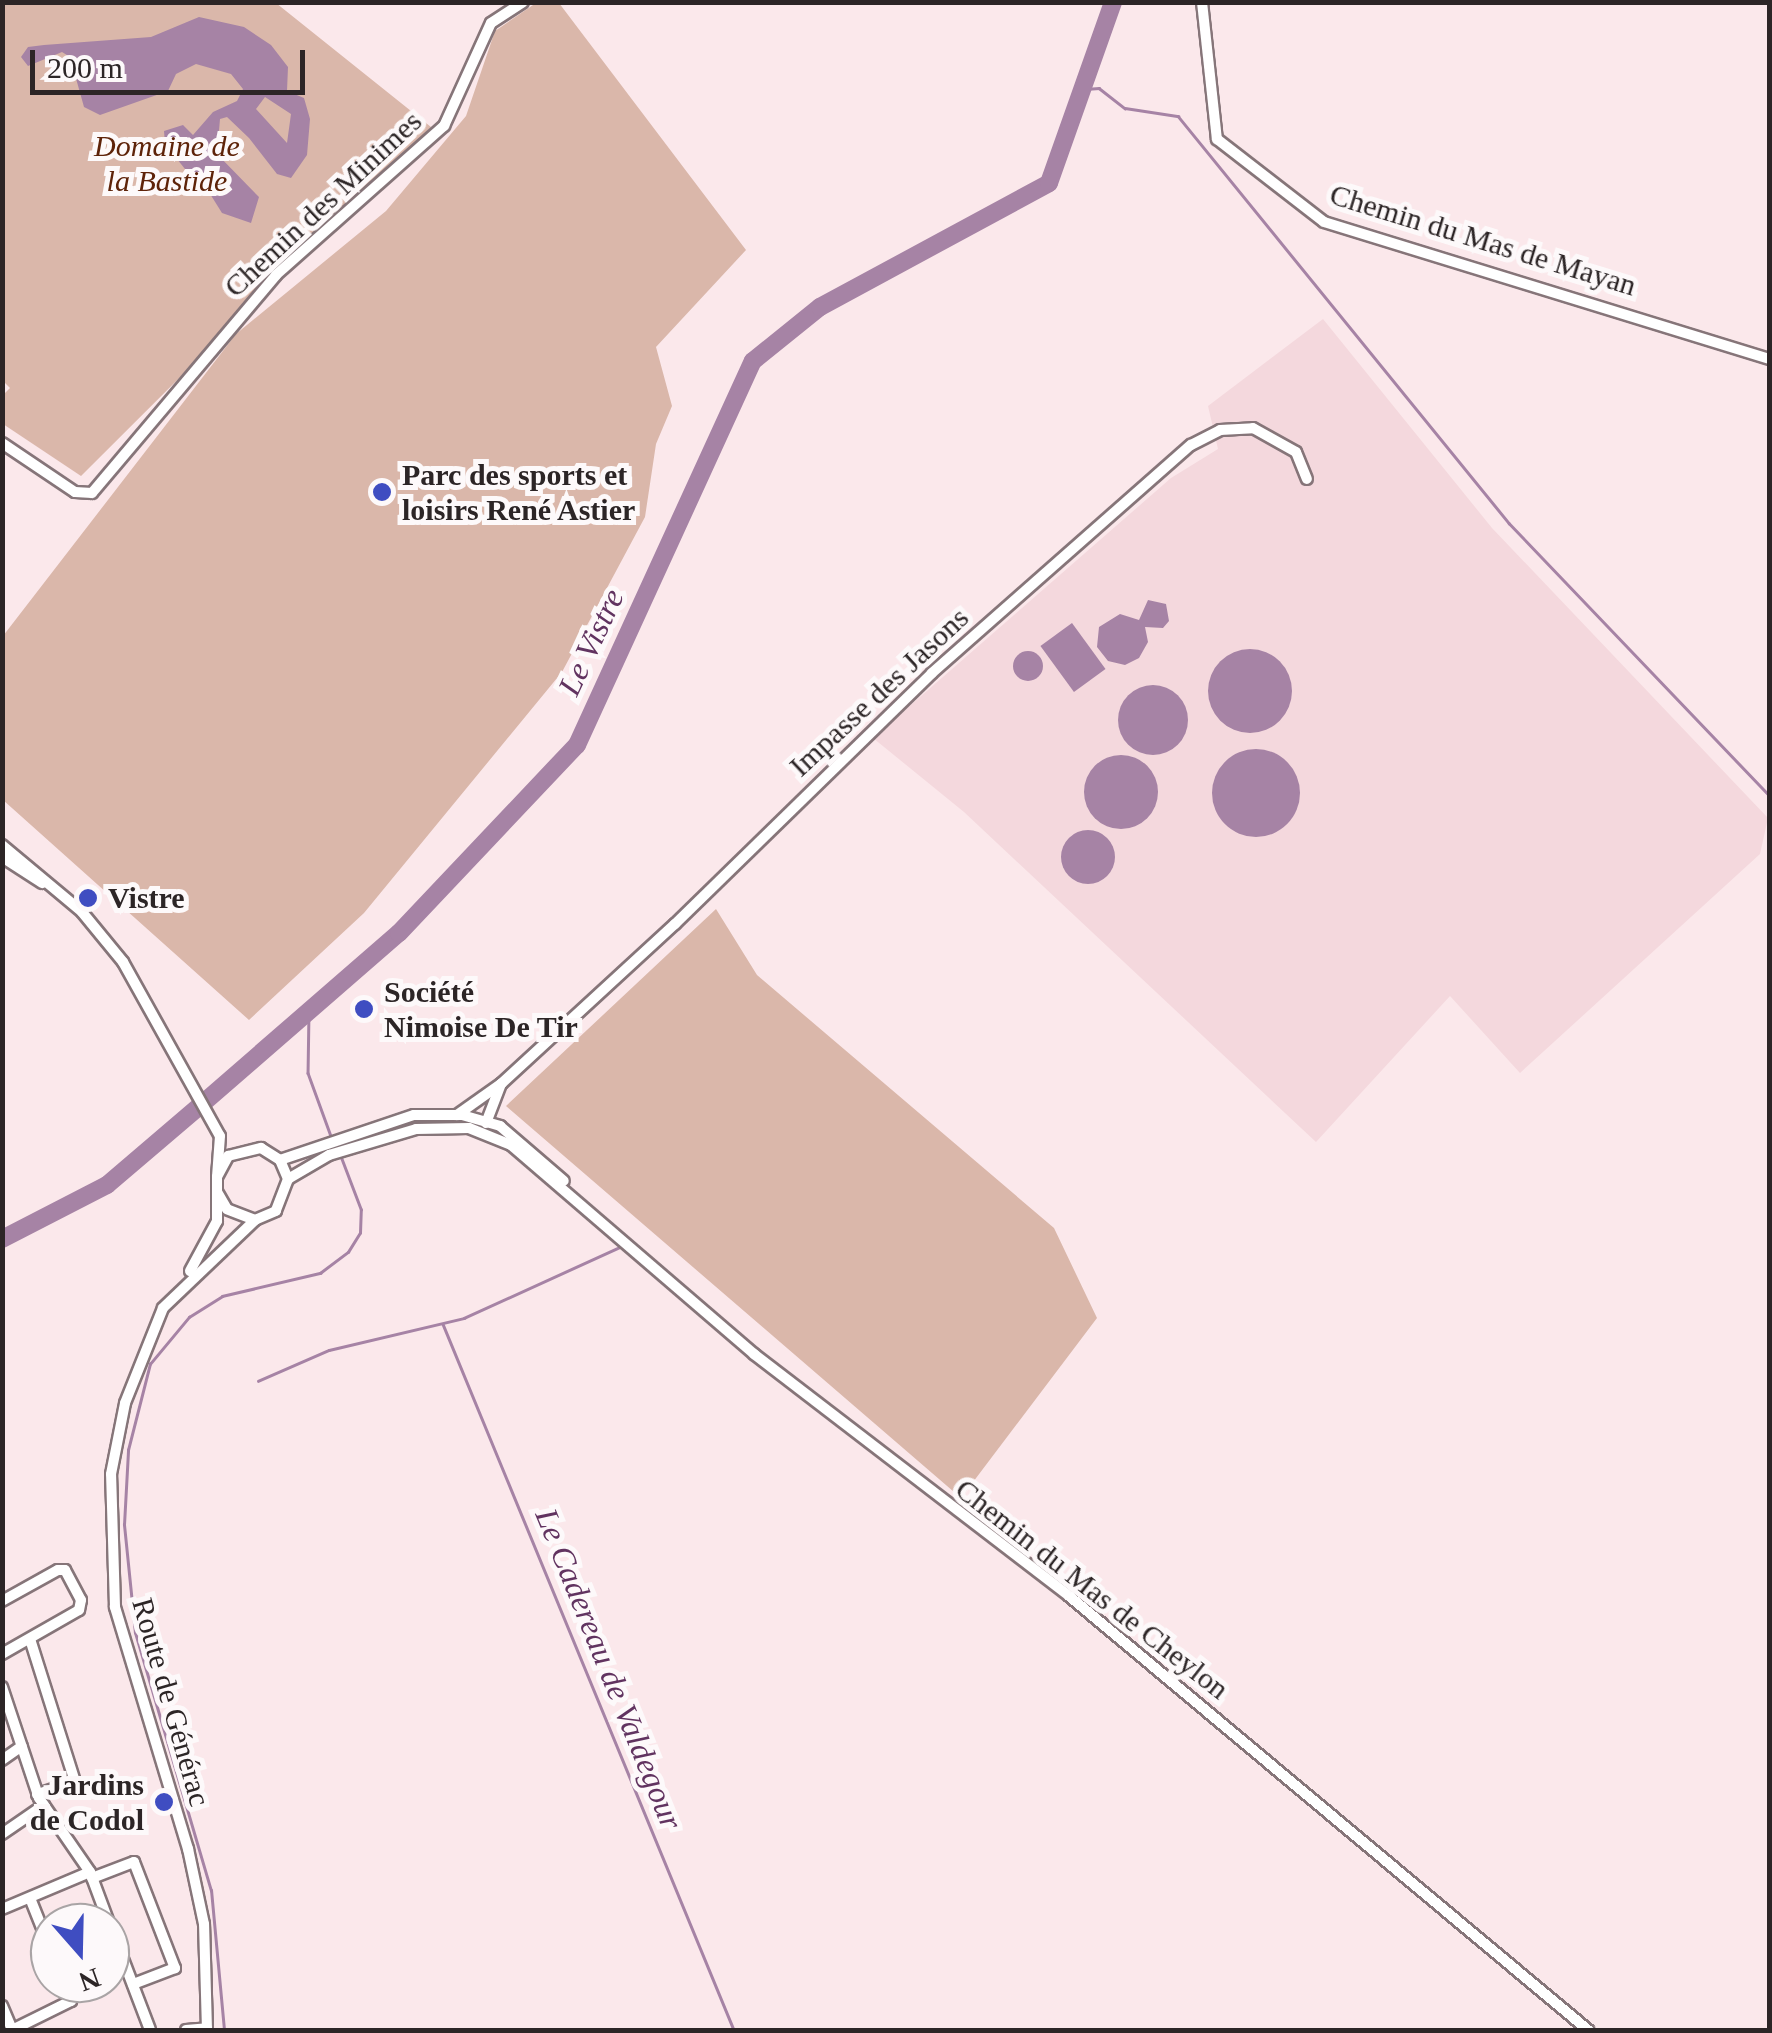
<!DOCTYPE html>
<meta charset="utf-8">
<style>
body{margin:0}
#map{position:relative;width:1772px;height:2033px;overflow:hidden;background:#fbe8eb;font-family:"Times New Roman",serif}
div>[style]{position:absolute}
[style*='--x']{left:calc(var(--x)*1px);top:calc(var(--y)*1px);width:calc(var(--w)*1px);rotate:calc(var(--a)*1deg)}
.built>*{inset:0;background:#f4d8dd}
.green>*{inset:0;background:#dab7aa}
.water>*{inset:0;background:#a683a5;transform-origin:0 0}
.round{border-radius:50%}
.stream>*{height:2.5px;margin:-1.25px;padding:0 1.25px;transform-origin:1.25px;border-radius:1.25px;background:#a683a5}
.river>*{height:18px;margin:-9px;padding:0 9px;transform-origin:9px;border-radius:9px;background:#a683a5}
.roads{filter:drop-shadow(2px 0 #867579) drop-shadow(-2px 0 #867579) drop-shadow(0 2px #867579) drop-shadow(0 -2px #867579)}
.minor>*{height:10px;margin:-5px;padding:0 5px;transform-origin:5px;border-radius:5px;background:#fff}
.dots>*{width:28px;height:28px;translate:-50% -50%;box-sizing:border-box;border:5px solid #fdf9fa;border-radius:50%}
span{translate:-50% -50%;white-space:nowrap;text-align:center;line-height:1.15;-webkit-text-stroke:10px #fdf9fa;paint-order:stroke}
.park-label{font-size:30px;color:#5e2309;font-style:italic}
.street-label{font-size:30px;color:#2c2526}
.poi-label{font-size:30px;color:#2c2526;font-weight:700}
.left{translate:0 -50%;text-align:left}
.right{translate:-100% -50%;text-align:right}
.water-label{font-size:32px;color:#613360;font-style:italic}
.frame{position:absolute;inset:0;border:5px solid #2c2526;pointer-events:none}
.north{position:absolute;left:30px;top:1903px;width:100px;height:100px;box-sizing:border-box;background:#fdf9fa;border:2px solid #a9a4a5;border-radius:50%;rotate:160deg;font-size:28px;font-weight:700;line-height:40px;text-align:center;color:#2c2526}
.north::after{content:'';display:block;margin:auto;width:35px;height:45px;background:#3f4dc1;clip-path:polygon(50% 0,100% 100%,50% 72%,0 100%)}
.scale{position:absolute;left:30px;top:50px;width:275px;height:45px;box-sizing:border-box;border:5px solid #2c2526;border-top:0;padding-left:12px;font-size:30px;line-height:35px;white-space:nowrap;color:#2c2526;-webkit-text-stroke:8px #fdf9fa;paint-order:stroke}
</style>
<div id="map">
<div class="built">
<div style="clip-path:polygon(1323px 319px,1492px 528px,1768px 818px,1760px 854px,1520px 1073px,1450px 996px,1316px 1142px,964px 812px,873px 738px,1171px 478px,1218px 449px,1208px 406px)"></div>
</div>
<div class="green">
<div style="clip-path:polygon(3px 3px,276px 3px,431px 127px,81px 476px,3px 424px,2px 396px,10px 388px,2px 380px)"></div>
<div style="clip-path:polygon(536px 3px,559px 3px,746px 250px,656px 347px,672px 406px,656px 444px,645px 517px,562px 672px,364px 913px,249px 1020px,3px 800px,3px 636px,236px 334px,386px 211px,466px 116px,495px 31px)"></div>
<div style="clip-path:polygon(716px 909px,757px 975px,1054px 1228px,1097px 1318px,961px 1498px,506px 1106px)"></div>
</div>
<div class="water">
<div style="clip-path:polygon(evenodd,199px 17px,244px 27px,271px 45px,288px 67px,287px 91px,304px 98px,310px 119px,307px 155px,291px 178px,277px 174px,249px 138px,227px 117px,220px 119px,217px 154px,259px 197px,251px 223px,222px 213px,202px 181px,193px 179px,165px 144px,164px 131px,183px 125px,193px 135px,213px 112px,237px 101px,243px 89px,231px 74px,196px 64px,176px 74px,168px 91px,100px 115px,84px 107px,70px 57px,62px 52px,28px 66px,21px 57px,28px 47px,44px 45px,151px 37px,199px 17px,265px 97px,291px 114px,287px 143px,256px 109px,265px 97px)"></div>
<div style="clip-path:polygon(1148px 600px,1166px 604px,1169px 621px,1163px 628px,1145px 627px,1148px 642px,1139px 658px,1125px 665px,1108px 661px,1097px 647px,1099px 627px,1120px 614px,1139px 620px)"></div>
<div style="left:1072px;top:623px;width:57px;height:39px;rotate:54deg"></div>
<div class="round" style="left:1208px;top:649px;width:84px;height:84px"></div>
<div class="round" style="left:1013px;top:651px;width:30px;height:30px"></div>
<div class="round" style="left:1118px;top:685px;width:70px;height:70px"></div>
<div class="round" style="left:1212px;top:749px;width:88px;height:88px"></div>
<div class="round" style="left:1084px;top:755px;width:74px;height:74px"></div>
<div class="round" style="left:1061px;top:830px;width:54px;height:54px"></div>
</div>
<div class="stream">
<div style="--x:1085;--y:89;--w:14;--a:-4"></div>
<div style="--x:1099;--y:88;--w:33;--a:38"></div>
<div style="--x:1125;--y:108;--w:54;--a:8.6"></div>
<div style="--x:1178;--y:116;--w:525;--a:50.88"></div>
<div style="--x:1509;--y:523;--w:378;--a:46.3"></div>
<div style="--x:309;--y:1012;--w:61;--a:90.9"></div>
<div style="--x:308;--y:1073;--w:70;--a:70"></div>
<div style="--x:443;--y:1324;--w:764;--a:67.6"></div>
<div style="--x:258;--y:1381;--w:77;--a:-23.6"></div>
<div style="--x:329;--y:1350;--w:139;--a:-13.3"></div>
<div style="--x:464;--y:1318;--w:171;--a:-24.5"></div>
<div style="--x:224;--y:2030;--w:140;--a:-95.3"></div>
<div style="--x:211;--y:1891;--w:269;--a:-106.4"></div>
<div style="--x:135;--y:1633;--w:109;--a:-95.8"></div>
<div style="--x:124;--y:1525;--w:75;--a:-86.9"></div>
<div style="--x:128;--y:1450;--w:89;--a:-75.7"></div>
<div style="--x:150;--y:1364;--w:61;--a:-50.3"></div>
<div style="--x:189;--y:1317;--w:39;--a:-32"></div>
<div style="--x:222;--y:1296;--w:101;--a:-13.2"></div>
<div style="--x:320;--y:1273;--w:35;--a:-37"></div>
<div style="--x:348;--y:1252;--w:22;--a:-58"></div>
<div style="--x:360;--y:1233;--w:23;--a:-88"></div>
<div style="--x:361;--y:1210;--w:59;--a:-110.9"></div>
</div>
<div class="river">
<div style="--x:2;--y:1239;--w:118;--a:-27.2"></div>
<div style="--x:107;--y:1185;--w:125;--a:-40.5"></div>
<div style="--x:202;--y:1104;--w:261;--a:-41"></div>
<div style="--x:399;--y:933;--w:259;--a:-46.6"></div>
<div style="--x:577;--y:745;--w:422;--a:-65.4"></div>
<div style="--x:753;--y:361;--w:86;--a:-38.9"></div>
<div style="--x:820;--y:307;--w:260;--a:-28.4"></div>
<div style="--x:1049;--y:183;--w:192;--a:-70.5"></div>
</div>
<div class="roads">
<div class="minor">
<div style="--x:1202;--y:2;--w:138;--a:83.8"></div>
<div style="--x:1217;--y:139;--w:135;--a:37.8"></div>
<div style="--x:1324;--y:222;--w:467;--a:17.1"></div>
<div style="--x:2;--y:443;--w:88;--a:33.9"></div>
<div style="--x:75;--y:492;--w:17;--a:3"></div>
<div style="--x:92;--y:493;--w:285;--a:-49.8"></div>
<div style="--x:276;--y:275;--w:225;--a:-41.6"></div>
<div style="--x:444;--y:126;--w:113;--a:-65.5"></div>
<div style="--x:491;--y:23;--w:38;--a:-33"></div>
<div style="--x:2;--y:845;--w:104;--a:39.9"></div>
<div style="--x:82;--y:912;--w:65;--a:50.6"></div>
<div style="--x:123;--y:962;--w:199;--a:60.9"></div>
<div style="--x:220;--y:1136;--w:41;--a:94.2"></div>
<div style="--x:2;--y:857;--w:48;--a:33"></div>
<div style="--x:457;--y:1115;--w:55;--a:-35.4"></div>
<div style="--x:502;--y:1083;--w:235;--a:-42.6"></div>
<div style="--x:675;--y:924;--w:359;--a:-44.3"></div>
<div style="--x:932;--y:673;--w:345;--a:-41.4"></div>
<div style="--x:1191;--y:445;--w:33;--a:-27"></div>
<div style="--x:1220;--y:430;--w:33;--a:-3"></div>
<div style="--x:1253;--y:428;--w:49;--a:29.2"></div>
<div style="--x:1296;--y:452;--w:29;--a:68"></div>
<div style="--x:486;--y:1123;--w:42;--a:-69"></div>
<div style="--x:280;--y:1160;--w:141;--a:-18.6"></div>
<div style="--x:414;--y:1115;--w:48;--a:0"></div>
<div style="--x:462;--y:1115;--w:40;--a:16"></div>
<div style="--x:500;--y:1126;--w:84;--a:40.7"></div>
<div style="--x:288;--y:1179;--w:48;--a:-30.3"></div>
<div style="--x:329;--y:1155;--w:91;--a:-16.6"></div>
<div style="--x:416;--y:1129;--w:53;--a:-1.1"></div>
<div style="--x:469;--y:1128;--w:45;--a:22"></div>
<div style="--x:511;--y:1145;--w:321;--a:40.7"></div>
<div style="--x:754;--y:1354;--w:397;--a:37.5"></div>
<div style="--x:1069;--y:1596;--w:677;--a:39.9"></div>
<div style="--x:190;--y:1271;--w:57;--a:-61.6"></div>
<div style="--x:217;--y:1221;--w:44;--a:-90"></div>
<div style="--x:217;--y:1177;--w:24;--a:-62"></div>
<div style="--x:228;--y:1156;--w:34;--a:-14"></div>
<div style="--x:261;--y:1148;--w:22;--a:32"></div>
<div style="--x:280;--y:1160;--w:21;--a:67"></div>
<div style="--x:288;--y:1179;--w:34;--a:111"></div>
<div style="--x:276;--y:1211;--w:23;--a:157"></div>
<div style="--x:255;--y:1220;--w:30;--a:-159"></div>
<div style="--x:227;--y:1209;--w:20;--a:-120"></div>
<div style="--x:2;--y:1601;--w:64;--a:-29"></div>
<div style="--x:58;--y:1570;--w:7;--a:0"></div>
<div style="--x:65;--y:1570;--w:34;--a:62"></div>
<div style="--x:81;--y:1600;--w:10;--a:101"></div>
<div style="--x:79;--y:1610;--w:89;--a:150.3"></div>
<div style="--x:30;--y:1639;--w:150;--a:72.5"></div>
<div style="--x:75;--y:1782;--w:40;--a:162"></div>
<div style="--x:2;--y:1687;--w:117;--a:71.6"></div>
<div style="--x:39;--y:1798;--w:90;--a:55.4"></div>
<div style="--x:90;--y:1872;--w:54;--a:69.6"></div>
<div style="--x:2;--y:1760;--w:24;--a:-35"></div>
<div style="--x:2;--y:1834;--w:51;--a:-34.6"></div>
<div style="--x:92;--y:1878;--w:45;--a:-20.9"></div>
<div style="--x:134;--y:1862;--w:114;--a:68.9"></div>
<div style="--x:175;--y:1968;--w:45;--a:159.1"></div>
<div style="--x:30;--y:1898;--w:54;--a:68.2"></div>
<div style="--x:2;--y:1909;--w:95;--a:-22.8"></div>
<div style="--x:110;--y:1925;--w:112;--a:69.1"></div>
<div style="--x:2;--y:2006;--w:26;--a:67"></div>
<div style="--x:12;--y:2030;--w:66;--a:-26.2"></div>
<div style="--x:71;--y:2001;--w:19;--a:-111"></div>
<div style="--x:186;--y:2030;--w:21;--a:-5"></div>
<div style="--x:207;--y:2030;--w:106;--a:-91.6"></div>
<div style="--x:204;--y:1924;--w:77;--a:-102"></div>
<div style="--x:188;--y:1849;--w:253;--a:-106.8"></div>
<div style="--x:115;--y:1607;--w:133;--a:-91.7"></div>
<div style="--x:111;--y:1474;--w:72;--a:-78.8"></div>
<div style="--x:125;--y:1403;--w:102;--a:-68.2"></div>
<div style="--x:163;--y:1308;--w:127;--a:-43.7"></div>
</div>
</div>
<div class="dots">
<div style="left:382px;top:492px;background:#3f4dc1"></div>
<div style="left:88px;top:898px;background:#3f4dc1"></div>
<div style="left:364px;top:1009px;background:#3f4dc1"></div>
<div style="left:164px;top:1802px;background:#3f4dc1"></div>
</div>
<div class="park-label">
<span style="left:167px;top:163px">Domaine de<br>la Bastide</span>
</div>
<div class="street-label">
<span style="left:323px;top:204px;rotate:-43deg">Chemin des Minimes</span>
<span style="left:1483px;top:240px;rotate:17deg">Chemin du Mas de Mayan</span>
<span style="left:879px;top:692px;rotate:-43deg">Impasse des Jasons</span>
<span style="left:1092px;top:1589px;rotate:38deg">Chemin du Mas de Cheylon</span>
<span style="left:171px;top:1702px;rotate:74deg">Route de Générac</span>
</div>
<div class="poi-label">
<span class="left" style="left:402px;top:492px">Parc des sports et<br>loisirs René Astier</span>
<span class="left" style="left:108px;top:898px">Vistre</span>
<span class="left" style="left:384px;top:1009px">Société<br>Nimoise De Tir</span>
<span class="right" style="left:144px;top:1802px">Jardins<br>de Codol</span>
</div>
<div class="water-label">
<span style="left:591px;top:642px;rotate:-65deg">Le Vistre</span>
<span style="left:609px;top:1669px;rotate:68deg">Le Cadereau de Valdegour</span>
</div>
<div class="frame"></div>
<div class="north">N</div>
<div class="scale">200 m</div>
</div>
